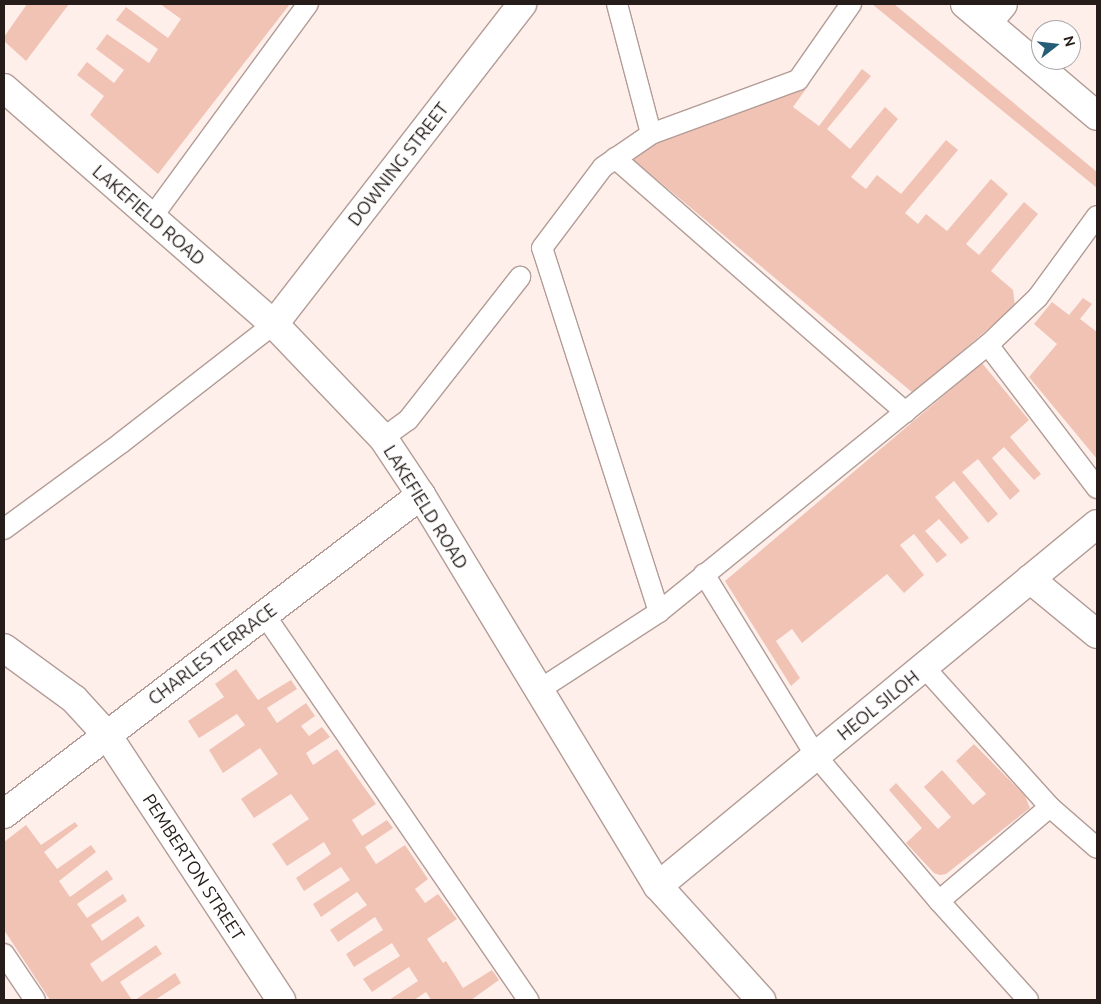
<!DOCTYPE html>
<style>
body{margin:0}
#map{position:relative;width:1101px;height:1004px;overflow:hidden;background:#feefeb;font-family:Ubuntu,sans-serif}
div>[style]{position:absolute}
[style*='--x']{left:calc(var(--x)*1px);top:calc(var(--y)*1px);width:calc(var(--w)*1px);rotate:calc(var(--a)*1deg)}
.green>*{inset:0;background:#f1c3b5}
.roads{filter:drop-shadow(1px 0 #b39c96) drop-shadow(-1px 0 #b39c96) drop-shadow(0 1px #b39c96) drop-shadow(0 -1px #b39c96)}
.service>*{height:20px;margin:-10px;padding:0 10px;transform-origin:10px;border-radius:10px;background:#fff}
.minor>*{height:28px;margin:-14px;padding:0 14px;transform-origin:14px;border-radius:14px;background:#fff}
.tertiary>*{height:28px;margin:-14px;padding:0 14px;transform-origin:14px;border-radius:14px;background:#fff}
span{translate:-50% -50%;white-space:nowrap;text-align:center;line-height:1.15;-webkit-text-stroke:4px #fff;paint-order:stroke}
.street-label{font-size:18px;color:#261d1b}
.frame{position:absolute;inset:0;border:5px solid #261d1b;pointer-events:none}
.north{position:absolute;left:1031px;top:20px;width:50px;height:50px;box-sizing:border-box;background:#fff;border:1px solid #a8a5a4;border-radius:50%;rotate:74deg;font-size:14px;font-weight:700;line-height:20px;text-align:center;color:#261d1b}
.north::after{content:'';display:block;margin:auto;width:18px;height:22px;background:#265e78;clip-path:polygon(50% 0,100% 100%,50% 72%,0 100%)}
</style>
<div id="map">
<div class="green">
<div style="clip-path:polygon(27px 4px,69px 4px,26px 61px,4px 41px,4px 37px)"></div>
<div style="clip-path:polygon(160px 4px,290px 4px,158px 174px,90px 115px,104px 96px,77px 75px,87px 62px,114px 83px,124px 70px,96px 49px,107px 34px,149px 63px,158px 49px,116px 20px,126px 7px,168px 38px,181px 19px)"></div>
<div style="clip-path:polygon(872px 4px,894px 4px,1097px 172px,1097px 188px)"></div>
<div style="clip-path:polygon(862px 69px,871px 76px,827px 129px,850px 149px,885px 107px,898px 119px,851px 177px,866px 189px,877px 175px,901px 194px,946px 140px,958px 150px,905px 213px,918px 224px,926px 214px,947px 231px,991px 179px,1008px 194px,966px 244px,979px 255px,1024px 202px,1038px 214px,991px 271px,1013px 290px,1015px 306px,913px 393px,631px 158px,667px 137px,762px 100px,806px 89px,793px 107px,819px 126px)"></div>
<div style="clip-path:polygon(1083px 298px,1092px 304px,1080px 319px,1097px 332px,1097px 459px,1029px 377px,1057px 344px,1034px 324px,1052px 302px,1069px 315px)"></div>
<div style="clip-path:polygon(982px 363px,1029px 420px,1010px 437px,1041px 474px,1034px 480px,1004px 447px,992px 458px,1020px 491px,1010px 500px,978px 459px,962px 472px,998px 514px,988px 523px,954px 481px,935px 497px,969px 538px,961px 544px,939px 519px,925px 531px,947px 555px,937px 563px,914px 534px,900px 545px,924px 575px,904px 593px,887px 574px,802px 643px,792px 629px,776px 641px,800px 678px,791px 686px,725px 581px)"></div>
<div style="clip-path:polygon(236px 669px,258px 700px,291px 680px,297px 689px,267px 708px,277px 723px,306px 703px,315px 716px,301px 726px,309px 736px,322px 727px,330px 737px,306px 753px,313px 765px,337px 749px,376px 804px,352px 820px,362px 836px,387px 820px,393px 828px,365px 847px,376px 864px,405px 845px,428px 879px,415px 889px,425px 903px,438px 894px,457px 919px,427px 939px,443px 963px,446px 961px,463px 988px,492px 970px,499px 980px,471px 1000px,431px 1000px,426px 992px,414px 1000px,389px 1000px,418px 981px,409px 967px,372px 992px,363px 979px,400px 956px,392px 943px,354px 967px,346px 954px,383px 930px,375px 917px,338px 942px,330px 930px,367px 905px,357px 892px,321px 917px,313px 904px,350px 880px,341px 867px,304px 891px,296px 878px,331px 854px,324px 842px,287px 866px,272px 844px,309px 819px,291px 794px,254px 818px,241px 799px,278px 774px,260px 748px,223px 773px,209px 750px,245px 725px,237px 714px,199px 738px,188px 721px,224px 697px,215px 684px)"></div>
<div style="clip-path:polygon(974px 744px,1025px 796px,1030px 808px,946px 874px,940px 875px,934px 873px,906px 843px,922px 828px,889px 790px,896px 783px,938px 829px,951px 817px,924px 787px,942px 770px,973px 805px,986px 794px,956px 761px)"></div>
<div style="clip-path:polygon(75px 822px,78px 826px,44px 852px,57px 869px,91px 845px,96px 852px,59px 881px,70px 897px,107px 870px,113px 879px,77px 904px,87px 918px,123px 894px,127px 901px,91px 925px,102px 941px,138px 916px,145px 926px,90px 964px,102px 982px,156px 945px,162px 954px,120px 982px,132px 1000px,50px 1000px,4px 930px,4px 842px,26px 825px,41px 845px)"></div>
<div style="clip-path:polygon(175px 973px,181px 983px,155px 1000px,135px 1000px)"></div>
</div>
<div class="roads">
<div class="service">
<div style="--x:617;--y:4;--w:134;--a:75.3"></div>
<div style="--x:615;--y:158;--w:386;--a:41.2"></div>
<div style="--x:152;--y:217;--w:264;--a:-53.8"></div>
<div style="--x:988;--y:345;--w:180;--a:52.7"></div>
<div style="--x:383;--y:438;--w:31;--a:-36"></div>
<div style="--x:408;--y:420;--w:182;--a:-51.9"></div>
<div style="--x:4;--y:529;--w:145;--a:-36.3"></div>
<div style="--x:121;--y:443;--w:194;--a:-37.9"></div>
<div style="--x:704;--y:574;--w:214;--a:58.4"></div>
<div style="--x:816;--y:756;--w:190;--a:49.7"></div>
<div style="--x:939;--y:901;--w:133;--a:48"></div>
<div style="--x:659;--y:612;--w:382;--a:-107.8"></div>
<div style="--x:542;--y:248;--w:101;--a:-53"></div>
<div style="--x:603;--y:167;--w:58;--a:-34.5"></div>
<div style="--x:651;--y:134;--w:157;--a:-20.2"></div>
<div style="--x:798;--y:80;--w:93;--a:-55.1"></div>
<div style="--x:264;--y:614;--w:468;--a:55.6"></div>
<div style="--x:924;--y:667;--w:188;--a:48"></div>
<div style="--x:1050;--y:807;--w:62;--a:41.1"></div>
<div style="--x:539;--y:690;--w:143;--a:-33"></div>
<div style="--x:659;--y:612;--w:424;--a:-39.1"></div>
<div style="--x:988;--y:345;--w:69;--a:-43.8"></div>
<div style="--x:1038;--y:297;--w:100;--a:-53.9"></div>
<div style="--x:939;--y:901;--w:145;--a:-40.3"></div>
<div style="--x:4;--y:954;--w:55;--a:56"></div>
</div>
<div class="minor">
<div style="--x:988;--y:22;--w:23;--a:-50"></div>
<div style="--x:4;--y:88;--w:359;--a:41.2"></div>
<div style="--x:274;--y:324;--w:158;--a:46.3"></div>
<div style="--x:383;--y:438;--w:69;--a:56.3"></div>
<div style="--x:421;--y:495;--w:457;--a:58.8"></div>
<div style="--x:658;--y:886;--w:154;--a:47.9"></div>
<div style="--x:274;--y:324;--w:405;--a:-52.2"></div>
<div style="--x:1030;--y:579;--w:87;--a:39.4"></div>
<div style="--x:4;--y:648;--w:87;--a:36.1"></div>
<div style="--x:74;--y:699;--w:49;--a:47.5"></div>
<div style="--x:107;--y:735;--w:317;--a:56.7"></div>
<div style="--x:4;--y:814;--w:525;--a:-37.42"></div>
<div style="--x:658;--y:886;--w:569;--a:-39.51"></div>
</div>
<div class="tertiary">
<div style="--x:965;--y:4;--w:173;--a:40.3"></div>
</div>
</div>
<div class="street-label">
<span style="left:398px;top:164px;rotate:-52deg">DOWNING STREET</span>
<span style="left:149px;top:215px;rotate:41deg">LAKEFIELD ROAD</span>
<span style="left:426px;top:507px;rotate:58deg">LAKEFIELD ROAD</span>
<span style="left:212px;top:654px;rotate:-37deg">CHARLES TERRACE</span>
<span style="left:878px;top:705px;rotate:-39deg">HEOL SILOH</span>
<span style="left:194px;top:867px;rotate:57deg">PEMBERTON STREET</span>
</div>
<div class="frame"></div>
<div class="north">N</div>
</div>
